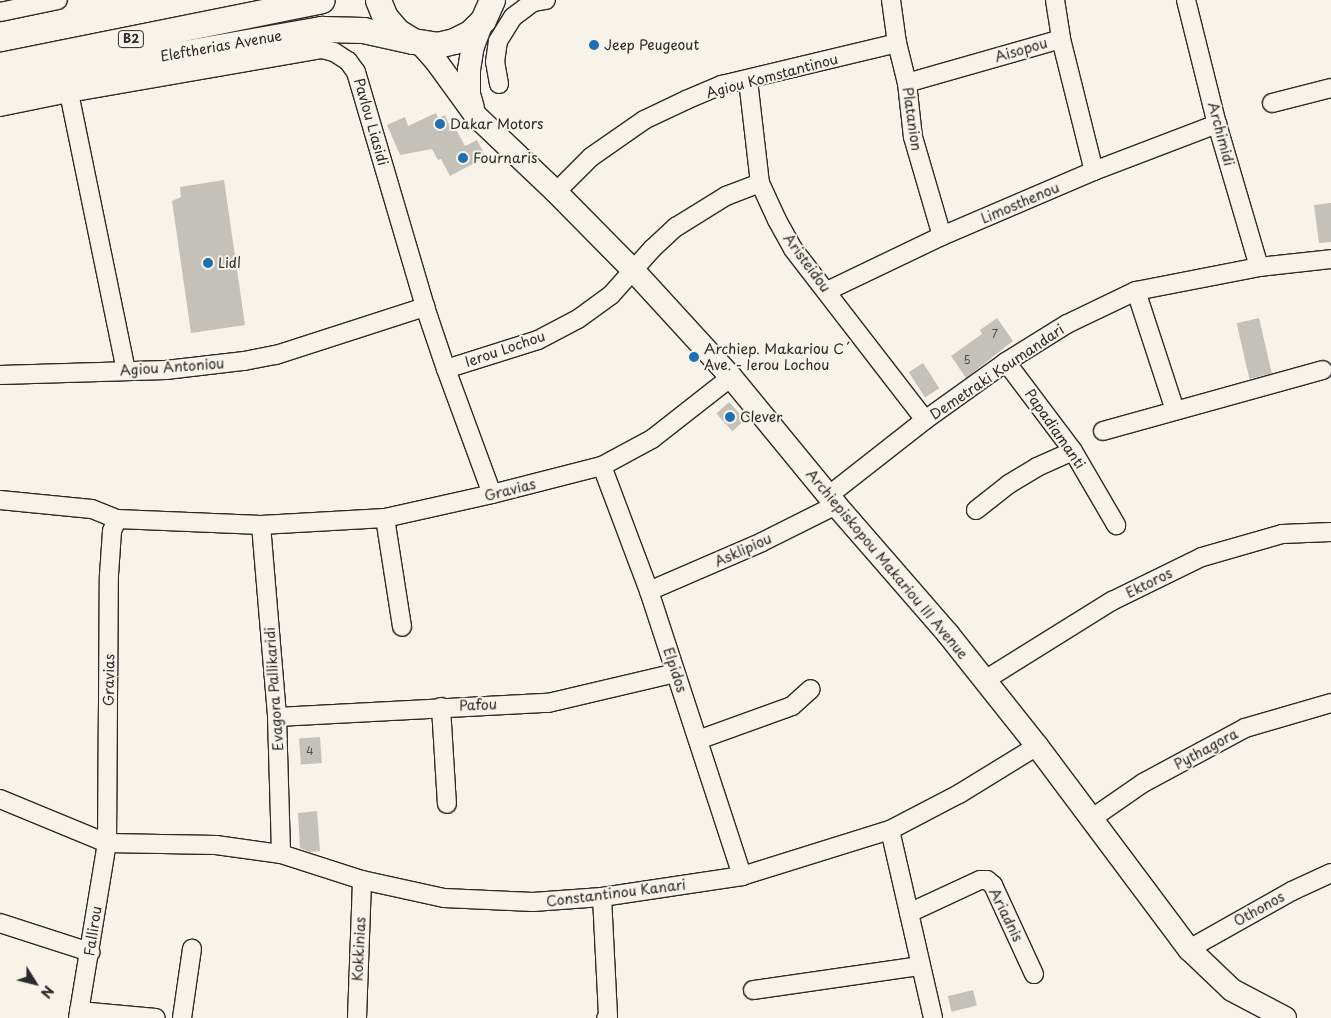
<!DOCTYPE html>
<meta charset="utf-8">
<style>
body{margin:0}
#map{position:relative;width:1331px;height:1018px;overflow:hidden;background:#f7f3e8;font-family:"Playpen Sans",sans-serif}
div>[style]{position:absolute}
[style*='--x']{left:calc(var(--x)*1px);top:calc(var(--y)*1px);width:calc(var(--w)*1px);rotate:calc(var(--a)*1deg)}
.building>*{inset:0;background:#c4c1b9;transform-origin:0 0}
.roads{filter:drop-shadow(1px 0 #2b2b2b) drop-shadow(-1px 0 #2b2b2b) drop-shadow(0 1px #2b2b2b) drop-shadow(0 -1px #2b2b2b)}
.minor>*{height:18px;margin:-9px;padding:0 9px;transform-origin:9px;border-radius:9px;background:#f7f3e8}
.major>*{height:22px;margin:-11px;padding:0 11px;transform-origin:11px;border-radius:11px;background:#f7f3e8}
.highway>*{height:25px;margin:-12.5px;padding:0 12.5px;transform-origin:12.5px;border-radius:12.5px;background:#f7f3e8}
.dots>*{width:14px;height:14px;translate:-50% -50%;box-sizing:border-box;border:2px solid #f7f3e8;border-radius:50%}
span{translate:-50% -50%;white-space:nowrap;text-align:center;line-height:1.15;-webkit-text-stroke:4px #f7f3e8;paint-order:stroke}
.number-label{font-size:11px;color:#51504e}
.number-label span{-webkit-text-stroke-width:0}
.shield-label span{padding:1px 4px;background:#f7f3e8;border:1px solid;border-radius:4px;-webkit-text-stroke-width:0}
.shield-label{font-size:12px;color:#2b2b2b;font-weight:700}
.poi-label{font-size:14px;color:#2b2b2b}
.left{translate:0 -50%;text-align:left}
.street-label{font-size:14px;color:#2b2b2b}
.north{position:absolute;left:10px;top:958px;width:50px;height:50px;-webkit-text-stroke:4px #f7f3e8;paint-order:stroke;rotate:126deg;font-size:14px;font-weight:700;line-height:20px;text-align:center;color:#2b2b2b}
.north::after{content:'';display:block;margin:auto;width:18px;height:22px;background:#2b2b2b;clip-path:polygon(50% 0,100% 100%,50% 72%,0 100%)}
</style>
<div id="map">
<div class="building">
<div style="clip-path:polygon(436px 113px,438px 118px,445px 115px,450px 127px,457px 131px,465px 146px,477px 140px,486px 157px,450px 176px,441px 159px,438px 160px,432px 149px,400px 155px,387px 125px,405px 117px,408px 126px)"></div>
<div style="clip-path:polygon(224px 180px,245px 325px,191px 333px,172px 201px,181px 197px,180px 187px)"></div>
<div style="clip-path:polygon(1331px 203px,1331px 242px,1319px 243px,1314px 205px)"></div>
<div style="clip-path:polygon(997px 318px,1013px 341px,966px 378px,951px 356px,982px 334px,980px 330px)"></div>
<div style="left:1259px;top:318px;width:57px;height:23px;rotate:77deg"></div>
<div style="left:923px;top:363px;width:30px;height:17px;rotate:57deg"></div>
<div style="left:729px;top:402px;width:24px;height:17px;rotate:48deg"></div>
<div style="left:320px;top:737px;width:26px;height:21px;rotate:86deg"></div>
<div style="clip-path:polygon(317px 811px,320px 851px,310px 852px,300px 848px,298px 813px)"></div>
<div style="left:973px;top:990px;width:16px;height:26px;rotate:76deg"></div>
</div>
<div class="roads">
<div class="minor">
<div style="--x:891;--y:0;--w:43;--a:82.1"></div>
<div style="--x:897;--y:43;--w:41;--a:76"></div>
<div style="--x:907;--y:83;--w:54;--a:83.7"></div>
<div style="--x:913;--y:137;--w:103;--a:73.7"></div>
<div style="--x:1055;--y:0;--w:39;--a:81"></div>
<div style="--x:1061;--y:39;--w:136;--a:76"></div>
<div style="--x:1186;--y:0;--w:128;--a:76"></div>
<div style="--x:1217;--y:124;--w:149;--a:73.6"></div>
<div style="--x:0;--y:12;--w:59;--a:-11.7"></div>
<div style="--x:748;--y:80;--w:104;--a:83.4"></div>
<div style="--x:760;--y:183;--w:41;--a:65.3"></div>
<div style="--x:777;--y:220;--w:33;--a:61"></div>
<div style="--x:793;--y:249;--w:216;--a:52.3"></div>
<div style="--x:907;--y:83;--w:160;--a:-15.9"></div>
<div style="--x:499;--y:84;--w:22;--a:-100"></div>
<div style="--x:495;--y:62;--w:21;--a:-82"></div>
<div style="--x:498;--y:41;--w:28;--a:-58"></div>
<div style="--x:513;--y:17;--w:25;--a:-37"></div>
<div style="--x:533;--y:2;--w:13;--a:-9"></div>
<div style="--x:69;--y:93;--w:283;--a:78.4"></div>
<div style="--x:1272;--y:103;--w:61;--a:-14.3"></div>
<div style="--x:0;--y:107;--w:70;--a:-11.5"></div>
<div style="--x:69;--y:93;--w:257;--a:-9.9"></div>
<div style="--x:322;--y:49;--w:12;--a:14"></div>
<div style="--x:334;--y:52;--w:17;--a:33"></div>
<div style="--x:348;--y:61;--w:14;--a:54"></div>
<div style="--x:356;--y:72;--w:245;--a:73.6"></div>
<div style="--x:425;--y:307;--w:65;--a:71.3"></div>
<div style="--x:446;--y:369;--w:133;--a:69.8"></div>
<div style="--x:556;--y:192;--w:49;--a:-45"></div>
<div style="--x:591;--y:157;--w:65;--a:-34.9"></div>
<div style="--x:644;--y:120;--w:47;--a:-25.5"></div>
<div style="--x:686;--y:100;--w:39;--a:-23"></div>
<div style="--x:722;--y:85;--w:180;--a:-13.5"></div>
<div style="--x:827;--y:291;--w:127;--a:-25.6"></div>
<div style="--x:942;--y:236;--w:165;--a:-23.2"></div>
<div style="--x:1094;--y:171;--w:132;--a:-20.9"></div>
<div style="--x:1136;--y:291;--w:125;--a:71.9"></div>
<div style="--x:1006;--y:362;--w:111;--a:53"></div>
<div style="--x:1073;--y:451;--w:86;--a:59.8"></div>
<div style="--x:446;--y:369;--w:96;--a:-17.5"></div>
<div style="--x:538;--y:340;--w:45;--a:-27.7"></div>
<div style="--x:578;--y:319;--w:41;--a:-36"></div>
<div style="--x:611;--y:295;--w:62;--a:-48.3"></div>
<div style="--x:652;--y:249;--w:33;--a:-43"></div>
<div style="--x:676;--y:227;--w:59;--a:-31.8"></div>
<div style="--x:726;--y:196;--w:36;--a:-21"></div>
<div style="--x:0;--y:375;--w:166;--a:-1.7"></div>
<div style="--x:166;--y:370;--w:79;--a:-6.6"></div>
<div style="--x:244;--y:361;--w:33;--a:-11"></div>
<div style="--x:276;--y:355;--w:157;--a:-17.9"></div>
<div style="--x:1103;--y:431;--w:228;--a:-15.5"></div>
<div style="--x:602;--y:466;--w:134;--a:69.4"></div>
<div style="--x:649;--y:591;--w:300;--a:71.9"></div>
<div style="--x:828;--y:496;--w:123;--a:-38.1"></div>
<div style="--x:925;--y:420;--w:100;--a:-35.6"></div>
<div style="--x:1006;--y:362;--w:72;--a:-31.9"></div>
<div style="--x:1067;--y:324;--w:76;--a:-25.6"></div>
<div style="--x:1136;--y:291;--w:125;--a:-11"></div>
<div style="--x:1259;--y:267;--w:72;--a:-6.3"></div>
<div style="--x:0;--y:500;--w:92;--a:5.6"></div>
<div style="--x:92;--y:509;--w:27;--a:22"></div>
<div style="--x:117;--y:519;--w:144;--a:2.4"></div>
<div style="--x:261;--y:525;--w:124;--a:-3.2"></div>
<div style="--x:385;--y:518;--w:110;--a:-12.6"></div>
<div style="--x:492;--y:494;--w:114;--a:-14.3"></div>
<div style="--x:602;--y:466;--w:57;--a:-28.4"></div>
<div style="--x:652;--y:439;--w:100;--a:-38.1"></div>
<div style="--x:976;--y:510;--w:42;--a:-38.2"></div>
<div style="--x:1009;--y:484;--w:33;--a:-31"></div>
<div style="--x:1037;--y:467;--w:39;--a:-24"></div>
<div style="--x:385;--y:518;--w:110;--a:81.1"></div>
<div style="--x:261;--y:525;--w:193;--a:85.2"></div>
<div style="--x:277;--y:717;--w:137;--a:88.3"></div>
<div style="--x:649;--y:591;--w:123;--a:-23.4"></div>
<div style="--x:762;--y:542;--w:83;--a:-26.6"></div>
<div style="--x:985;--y:680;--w:150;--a:-31.9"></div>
<div style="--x:1112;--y:601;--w:100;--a:-26.1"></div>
<div style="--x:1202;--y:557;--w:83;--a:-16"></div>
<div style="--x:1282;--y:534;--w:49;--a:-2.3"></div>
<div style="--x:441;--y:707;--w:97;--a:86.5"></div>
<div style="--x:277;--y:717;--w:271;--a:-3"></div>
<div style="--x:548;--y:703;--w:131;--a:-13.2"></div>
<div style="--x:698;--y:740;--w:100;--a:-19.9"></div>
<div style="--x:792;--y:706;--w:25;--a:-42"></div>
<div style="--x:0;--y:799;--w:116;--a:22.4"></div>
<div style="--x:107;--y:843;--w:109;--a:1.1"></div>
<div style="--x:216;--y:845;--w:66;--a:7.9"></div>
<div style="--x:281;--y:854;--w:85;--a:17.8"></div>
<div style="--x:362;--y:880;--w:84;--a:12.4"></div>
<div style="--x:444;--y:898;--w:89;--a:2.6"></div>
<div style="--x:533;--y:902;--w:69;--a:-4.1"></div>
<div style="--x:602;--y:897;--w:142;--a:-8.5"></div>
<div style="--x:742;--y:876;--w:155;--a:-17.3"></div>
<div style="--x:890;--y:830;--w:78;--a:-27.6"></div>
<div style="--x:959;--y:794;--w:92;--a:-31.6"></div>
<div style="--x:1091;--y:819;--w:63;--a:-34.7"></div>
<div style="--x:1143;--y:783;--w:116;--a:-28.3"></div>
<div style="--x:1245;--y:728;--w:90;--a:-16.2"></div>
<div style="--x:890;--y:830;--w:193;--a:77.1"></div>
<div style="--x:602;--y:897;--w:120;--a:87.1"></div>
<div style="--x:608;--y:1017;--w:2;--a:153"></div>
<div style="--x:909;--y:913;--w:78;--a:-24.9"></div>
<div style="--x:980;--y:880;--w:7;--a:0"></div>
<div style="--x:987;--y:880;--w:8;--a:40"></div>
<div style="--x:993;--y:885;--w:98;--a:65.3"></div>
<div style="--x:0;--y:923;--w:95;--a:17.9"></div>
<div style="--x:1189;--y:949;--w:118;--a:-29.4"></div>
<div style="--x:1292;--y:891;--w:43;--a:-24.8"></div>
<div style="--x:753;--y:990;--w:169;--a:-8.2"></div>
<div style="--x:79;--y:1011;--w:77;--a:5.2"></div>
<div style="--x:78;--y:1018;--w:177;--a:-80.6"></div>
<div style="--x:107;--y:843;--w:268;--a:-89.6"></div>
<div style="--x:109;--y:575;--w:44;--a:-86.1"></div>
<div style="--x:112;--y:531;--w:13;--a:-67"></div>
<div style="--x:182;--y:1018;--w:70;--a:-81.8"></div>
<div style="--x:357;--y:1018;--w:138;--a:-87.9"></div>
</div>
<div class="major">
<div style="--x:419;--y:42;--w:25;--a:48"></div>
<div style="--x:436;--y:61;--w:68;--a:54"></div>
<div style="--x:476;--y:116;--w:110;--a:43.5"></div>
<div style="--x:556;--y:192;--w:110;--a:45.4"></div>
<div style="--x:633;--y:270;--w:145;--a:47.5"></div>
<div style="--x:731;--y:377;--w:166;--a:50.6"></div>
<div style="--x:836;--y:505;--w:171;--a:49"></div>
<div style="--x:948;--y:634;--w:143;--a:51.5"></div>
<div style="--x:1037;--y:746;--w:254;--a:53.2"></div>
<div style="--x:1189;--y:949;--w:59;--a:43.6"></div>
<div style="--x:1232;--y:990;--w:60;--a:27.8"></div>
<div style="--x:473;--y:108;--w:15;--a:-106"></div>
<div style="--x:469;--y:94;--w:24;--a:-90"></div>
<div style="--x:469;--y:70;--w:24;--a:-81"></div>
<div style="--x:473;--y:46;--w:28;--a:-69"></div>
</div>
<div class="highway">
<div style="--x:378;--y:0;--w:18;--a:68"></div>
<div style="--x:385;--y:17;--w:18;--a:49"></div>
<div style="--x:397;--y:31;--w:19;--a:32"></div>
<div style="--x:413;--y:41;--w:24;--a:9"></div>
<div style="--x:437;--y:45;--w:17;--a:-13"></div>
<div style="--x:454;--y:41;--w:18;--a:-27"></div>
<div style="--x:470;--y:33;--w:18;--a:-45"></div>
<div style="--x:483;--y:20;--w:22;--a:-66"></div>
<div style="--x:0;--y:65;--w:328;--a:-11.4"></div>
<div style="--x:0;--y:88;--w:61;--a:-12.2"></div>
<div style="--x:60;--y:75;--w:266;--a:-10"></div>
<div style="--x:322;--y:29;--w:41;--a:1.4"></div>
<div style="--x:363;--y:30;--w:51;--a:12.4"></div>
</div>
</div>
<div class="dots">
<div style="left:594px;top:45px;background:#1f6fb2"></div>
<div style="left:440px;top:124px;background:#1f6fb2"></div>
<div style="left:463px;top:158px;background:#1f6fb2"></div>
<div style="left:208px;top:263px;background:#1f6fb2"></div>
<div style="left:694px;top:357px;background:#1f6fb2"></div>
<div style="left:730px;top:417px;background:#1f6fb2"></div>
</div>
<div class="number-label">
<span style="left:995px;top:334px">7</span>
<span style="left:967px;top:360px">5</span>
<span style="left:310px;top:751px">4</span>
</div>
<div class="shield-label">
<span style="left:131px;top:39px">B2</span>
</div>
<div class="poi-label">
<span class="left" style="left:604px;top:45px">Jeep Peugeout</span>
<span class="left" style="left:450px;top:124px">Dakar Motors</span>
<span class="left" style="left:473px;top:158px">Fournaris</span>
<span class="left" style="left:218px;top:263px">Lidl</span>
<span class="left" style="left:704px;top:357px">Archiep. Makariou C´<br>Ave. - Ierou Lochou</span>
<span class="left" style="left:740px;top:417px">Clever</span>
</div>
<div class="street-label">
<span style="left:221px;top:46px;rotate:-10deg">Eleftherias Avenue</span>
<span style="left:1021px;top:50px;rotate:-16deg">Aisopou</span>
<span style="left:772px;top:76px;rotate:-15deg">Agiou Komstantinou</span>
<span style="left:912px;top:119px;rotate:82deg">Platanion</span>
<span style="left:371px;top:122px;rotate:74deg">Pavlou Liasidi</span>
<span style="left:1221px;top:134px;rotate:75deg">Archimidi</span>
<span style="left:1020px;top:203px;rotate:-23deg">Limosthenou</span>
<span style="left:807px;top:263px;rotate:54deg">Aristeidou</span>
<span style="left:505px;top:349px;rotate:-19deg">Ierou Lochou</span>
<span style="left:172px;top:367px;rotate:-4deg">Agiou Antoniou</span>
<span style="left:997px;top:372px;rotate:-34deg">Demetraki Koumandari</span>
<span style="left:1055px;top:429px;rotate:55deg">Papadiamanti</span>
<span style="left:510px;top:490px;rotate:-14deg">Gravias</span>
<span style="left:743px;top:550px;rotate:-24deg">Asklipiou</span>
<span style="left:887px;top:564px;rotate:50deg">Archiepiskopou Makariou III Avenue</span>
<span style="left:1149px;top:583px;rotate:-26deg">Ektoros</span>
<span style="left:675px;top:670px;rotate:72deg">Elpidos</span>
<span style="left:109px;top:680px;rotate:-89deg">Gravias</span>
<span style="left:274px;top:689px;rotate:-94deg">Evagora Pallikaridi</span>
<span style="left:478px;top:705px;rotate:-2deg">Pafou</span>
<span style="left:1206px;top:749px;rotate:-28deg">Pythagora</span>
<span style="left:616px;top:893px;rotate:-7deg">Constantinou Kanari</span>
<span style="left:1259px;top:909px;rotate:-29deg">Othonos</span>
<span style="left:1006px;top:915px;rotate:64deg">Ariadnis</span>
<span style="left:93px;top:931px;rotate:-81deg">Fallirou</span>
<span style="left:359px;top:949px;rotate:-87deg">Kokkinias</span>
</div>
<div class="north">N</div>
</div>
